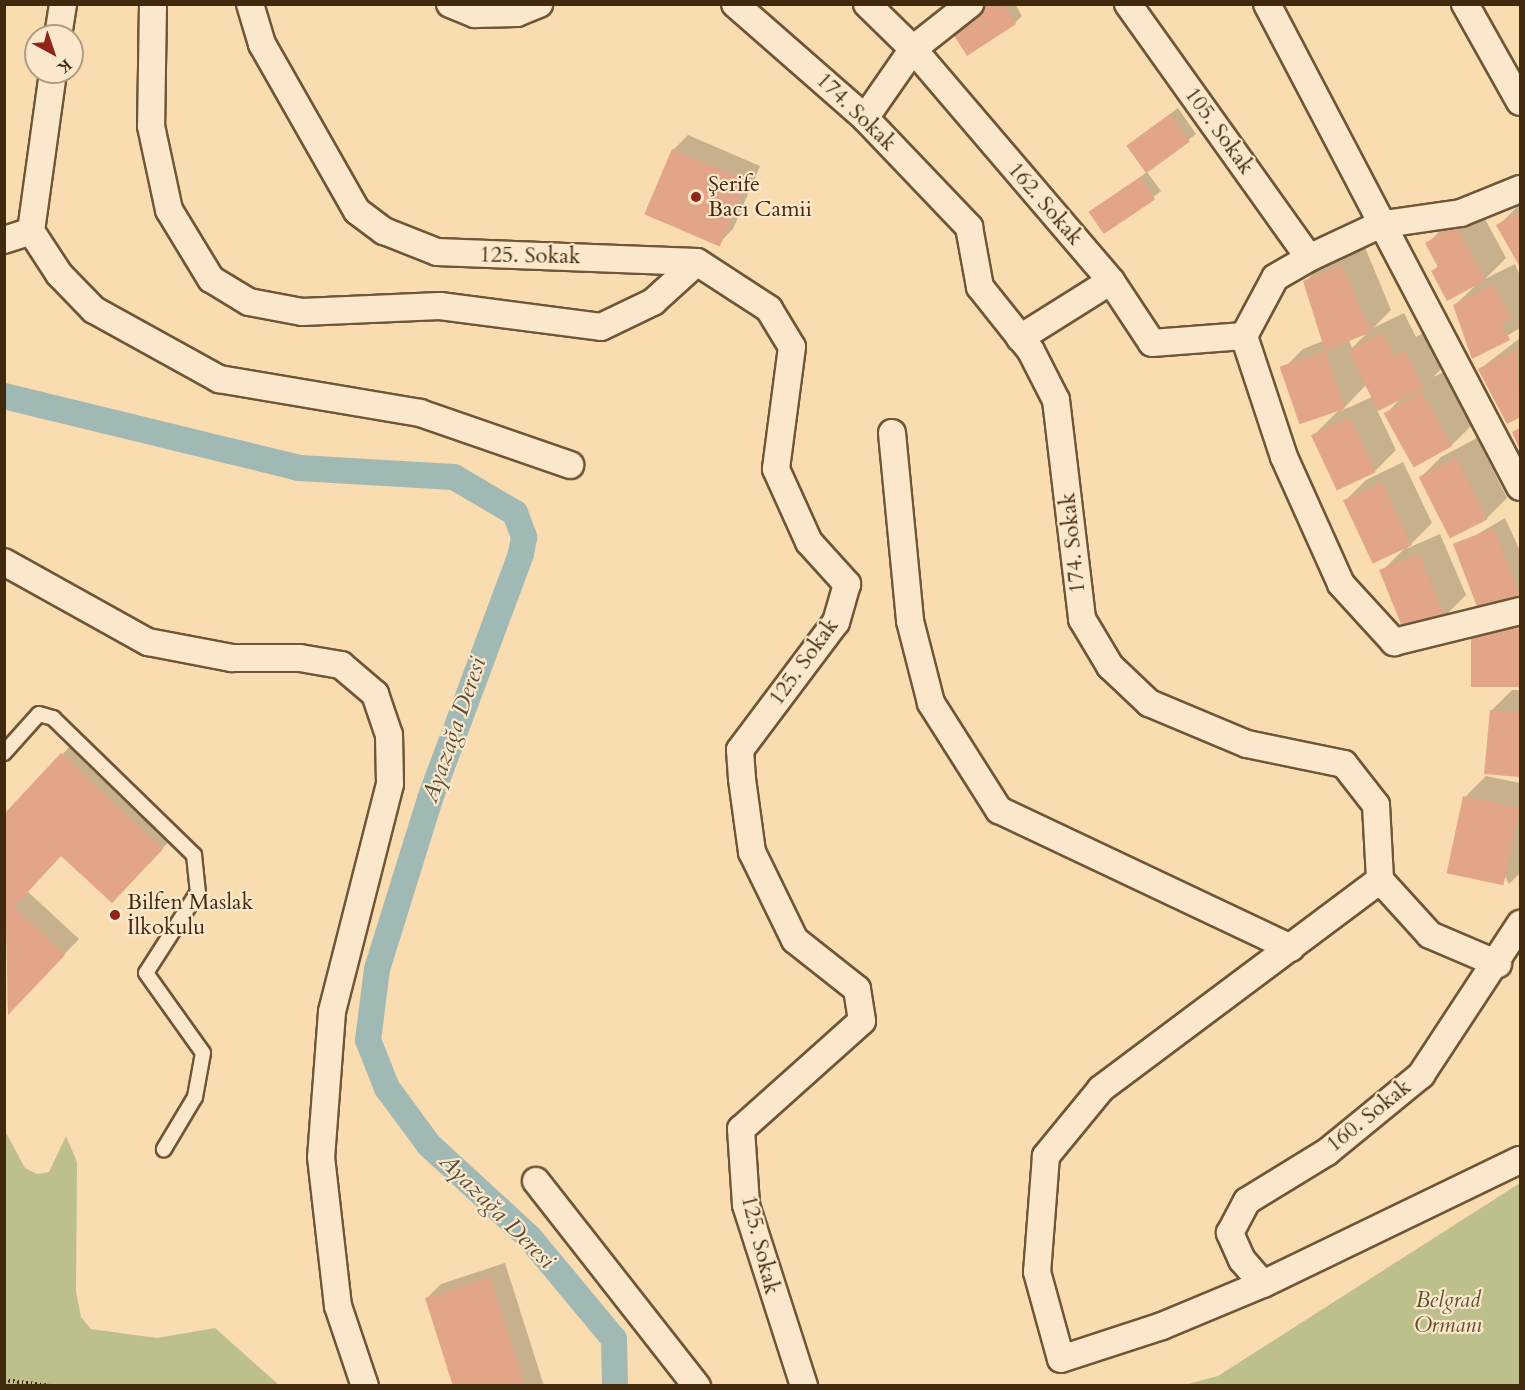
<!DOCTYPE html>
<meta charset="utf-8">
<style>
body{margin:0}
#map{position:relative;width:1525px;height:1390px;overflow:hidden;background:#f9dcb0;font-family:Cardo,serif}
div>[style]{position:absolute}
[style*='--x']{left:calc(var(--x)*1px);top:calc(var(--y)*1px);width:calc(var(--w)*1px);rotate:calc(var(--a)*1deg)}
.green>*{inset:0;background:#bec08b}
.shadow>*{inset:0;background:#0003}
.canal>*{height:26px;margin:-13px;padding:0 13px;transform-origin:13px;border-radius:13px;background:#a1b9b4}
.building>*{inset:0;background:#e2a588;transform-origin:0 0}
.path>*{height:4px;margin-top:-2px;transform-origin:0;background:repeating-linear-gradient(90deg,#41290d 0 1.5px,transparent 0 4.5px)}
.roads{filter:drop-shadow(2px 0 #6f5636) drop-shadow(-2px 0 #6f5636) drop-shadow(0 2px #6f5636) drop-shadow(0 -2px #6f5636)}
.lane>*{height:14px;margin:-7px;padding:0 7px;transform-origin:7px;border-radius:7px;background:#fbe8cc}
.street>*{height:26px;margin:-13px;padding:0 13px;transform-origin:13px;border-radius:13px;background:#fbe8cc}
.dots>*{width:16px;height:16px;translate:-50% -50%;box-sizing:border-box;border:3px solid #fbe8cc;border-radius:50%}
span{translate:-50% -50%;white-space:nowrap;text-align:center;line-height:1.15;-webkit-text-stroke:4.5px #fbe8cc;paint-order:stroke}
.street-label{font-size:22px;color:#41290d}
.poi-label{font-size:22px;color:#41290d}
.left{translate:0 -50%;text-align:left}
.park-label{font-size:22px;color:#604f2c;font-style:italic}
.water-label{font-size:24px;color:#594d37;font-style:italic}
.frame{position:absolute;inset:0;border:6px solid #41290d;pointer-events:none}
.north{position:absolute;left:24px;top:24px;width:60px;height:60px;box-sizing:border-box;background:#fbe8cc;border:2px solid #b19c80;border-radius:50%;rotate:140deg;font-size:16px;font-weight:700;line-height:24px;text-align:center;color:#41290d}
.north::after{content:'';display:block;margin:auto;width:21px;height:27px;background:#8f2418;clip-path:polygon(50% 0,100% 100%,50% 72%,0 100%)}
</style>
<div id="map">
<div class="green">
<div style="clip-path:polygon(4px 1129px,25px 1168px,37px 1174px,49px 1172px,66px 1136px,77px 1162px,76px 1291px,81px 1317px,91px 1329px,157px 1338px,215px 1328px,279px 1385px,5px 1385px)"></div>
<div style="clip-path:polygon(1520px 1183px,1520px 1385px,1184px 1385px,1218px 1376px)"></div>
</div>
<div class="shadow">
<div style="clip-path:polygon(986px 4px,1015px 4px,1022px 16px,1015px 23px,958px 23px)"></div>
<div style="clip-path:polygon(1178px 108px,1196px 134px,1147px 172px,1161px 191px,1105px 233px,1091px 214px,1147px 172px,1128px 145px)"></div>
<div style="clip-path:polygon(688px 135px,760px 166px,733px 229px,719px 243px,673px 150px)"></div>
<div style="clip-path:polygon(1520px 204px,1520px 264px,1498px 226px)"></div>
<div style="clip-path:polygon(1478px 206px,1506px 258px,1485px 279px,1515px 264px,1520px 276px,1520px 328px,1473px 357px,1455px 305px,1475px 286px,1432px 272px,1439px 265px,1427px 244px,1448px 223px)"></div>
<div style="clip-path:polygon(evenodd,1364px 245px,1391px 310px,1373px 328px,1404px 313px,1416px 337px,1427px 331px,1444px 366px,1433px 377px,1444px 372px,1473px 424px,1452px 445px,1415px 466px,1386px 414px,1401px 398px,1377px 410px,1396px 450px,1375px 471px,1313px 436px,1338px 411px,1282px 370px,1303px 349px,1323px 341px,1305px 282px,1326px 260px,1364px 245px,1369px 331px,1352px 348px,1349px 340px,1369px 331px,1364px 245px,1366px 385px,1372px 397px,1341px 411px,1366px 385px)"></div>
<div style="clip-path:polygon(1520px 338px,1520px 415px,1507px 422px,1480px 369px)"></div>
<div style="clip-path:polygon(1477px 438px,1507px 498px,1486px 519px,1420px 478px,1441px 457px)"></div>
<div style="clip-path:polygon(1403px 462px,1432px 523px,1406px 549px,1440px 534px,1466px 595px,1445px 616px,1406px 633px,1381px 572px,1406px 547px,1345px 501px,1366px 480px)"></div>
<div style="clip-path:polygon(1505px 518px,1520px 551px,1520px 593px,1486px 610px,1456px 547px)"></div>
<div style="clip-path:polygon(1483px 618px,1520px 618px,1520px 686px,1474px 687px)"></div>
<div style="clip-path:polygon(1512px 690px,1520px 690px,1520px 775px,1485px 772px,1491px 711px)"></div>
<div style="clip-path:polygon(76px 740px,176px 834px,126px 887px,62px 854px,27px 891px,79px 939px,8px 1013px,4px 816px)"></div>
<div style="clip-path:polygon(1486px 776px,1520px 783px,1520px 873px,1509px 884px,1465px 797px)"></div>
<div style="clip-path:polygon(505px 1263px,544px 1386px,455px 1386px,426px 1299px,441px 1284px)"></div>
</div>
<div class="canal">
<div style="--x:4;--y:396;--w:304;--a:13.7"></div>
<div style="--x:299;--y:468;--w:155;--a:3.3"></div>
<div style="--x:454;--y:477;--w:71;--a:30.5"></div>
<div style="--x:515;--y:513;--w:26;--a:69"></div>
<div style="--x:524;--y:537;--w:17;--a:100"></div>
<div style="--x:521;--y:554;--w:261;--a:110.4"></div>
<div style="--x:430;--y:799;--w:178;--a:107.3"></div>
<div style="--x:377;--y:969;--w:72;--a:97.2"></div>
<div style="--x:368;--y:1040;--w:52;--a:68.4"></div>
<div style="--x:387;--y:1088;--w:71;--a:53.6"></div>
<div style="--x:429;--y:1145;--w:137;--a:42.6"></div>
<div style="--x:530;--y:1238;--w:131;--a:50.3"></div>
<div style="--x:614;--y:1339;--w:47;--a:88.8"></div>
</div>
<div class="building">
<div style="clip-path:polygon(988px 4px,1004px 4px,1016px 24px,967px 56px,950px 29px)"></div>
<div style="left:1170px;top:114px;width:34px;height:54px;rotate:54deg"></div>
<div style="left:672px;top:149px;width:82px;height:71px;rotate:23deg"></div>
<div style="left:1140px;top:177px;width:27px;height:62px;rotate:56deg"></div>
<div style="clip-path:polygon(1520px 212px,1520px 267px,1496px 225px)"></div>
<div style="clip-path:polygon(1456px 226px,1486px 280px,1447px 301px,1431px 271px,1438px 267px,1425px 243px)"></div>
<div style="clip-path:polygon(1342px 265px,1371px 332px,1325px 351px,1303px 281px)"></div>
<div style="clip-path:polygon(1494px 284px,1511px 319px,1502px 323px,1510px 340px,1472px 359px,1453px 305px)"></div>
<div style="clip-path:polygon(1383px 333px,1395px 357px,1405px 351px,1424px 388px,1378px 411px,1348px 350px)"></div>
<div style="clip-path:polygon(1517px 349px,1520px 417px,1507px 424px,1478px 369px)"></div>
<div style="left:1325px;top:351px;width:61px;height:48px;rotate:71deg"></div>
<div style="left:1422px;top:392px;width:62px;height:44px;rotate:61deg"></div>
<div style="left:1350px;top:417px;width:61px;height:43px;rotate:65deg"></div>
<div style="clip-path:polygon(1520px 428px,1520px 450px,1512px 432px)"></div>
<div style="left:1456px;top:458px;width:69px;height:42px;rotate:63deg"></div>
<div style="left:1382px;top:482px;width:70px;height:43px;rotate:65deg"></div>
<div style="left:1494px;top:528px;width:72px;height:44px;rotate:69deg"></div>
<div style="left:1419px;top:554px;width:69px;height:43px;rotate:68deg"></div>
<div style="left:1520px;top:627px;width:60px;height:49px;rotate:90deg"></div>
<div style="clip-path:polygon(1490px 710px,1520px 713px,1520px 777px,1484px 774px)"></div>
<div style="clip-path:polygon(61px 753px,163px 849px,112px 903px,61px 856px,14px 907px,65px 955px,8px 1015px,4px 814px)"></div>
<div style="left:1463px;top:796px;width:58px;height:79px;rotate:12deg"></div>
<div style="clip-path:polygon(490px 1277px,525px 1386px,453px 1386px,425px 1298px)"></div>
</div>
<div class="path">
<div style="--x:4;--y:1380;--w:47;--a:7.3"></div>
</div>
<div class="roads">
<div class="lane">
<div style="--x:4;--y:753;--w:52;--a:-48.1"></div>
<div style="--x:39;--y:714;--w:15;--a:16"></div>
<div style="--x:53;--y:718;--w:197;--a:44.2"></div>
<div style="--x:194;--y:855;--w:37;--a:84"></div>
<div style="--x:198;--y:892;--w:96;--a:122.7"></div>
<div style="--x:146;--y:973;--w:98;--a:54.5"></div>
<div style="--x:203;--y:1053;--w:45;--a:100.3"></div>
<div style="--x:195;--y:1097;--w:61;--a:120.8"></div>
</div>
<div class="street">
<div style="--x:153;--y:4;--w:122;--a:90.9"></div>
<div style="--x:151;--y:126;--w:86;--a:77.9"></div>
<div style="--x:169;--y:210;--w:81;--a:58.7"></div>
<div style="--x:211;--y:279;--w:44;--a:31.2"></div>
<div style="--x:249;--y:302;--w:54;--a:10.7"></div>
<div style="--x:302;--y:312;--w:138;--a:-2.5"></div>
<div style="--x:440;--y:306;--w:162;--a:7.4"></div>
<div style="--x:601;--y:327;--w:58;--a:-25.7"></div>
<div style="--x:653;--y:302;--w:59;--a:-42.3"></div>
<div style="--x:250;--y:4;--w:42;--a:73.3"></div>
<div style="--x:262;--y:44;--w:192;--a:60.4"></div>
<div style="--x:357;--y:211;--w:34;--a:37"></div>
<div style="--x:384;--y:231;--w:57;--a:21.6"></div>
<div style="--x:437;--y:252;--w:260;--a:2.2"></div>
<div style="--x:697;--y:262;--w:86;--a:33.1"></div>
<div style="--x:769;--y:309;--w:44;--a:58.8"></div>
<div style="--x:792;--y:347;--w:123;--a:97.5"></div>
<div style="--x:776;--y:469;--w:80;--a:65.7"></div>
<div style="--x:809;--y:542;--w:57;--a:47.9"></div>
<div style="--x:847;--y:584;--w:40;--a:106"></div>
<div style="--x:836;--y:622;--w:160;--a:126.9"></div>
<div style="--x:740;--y:750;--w:29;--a:86"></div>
<div style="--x:742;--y:779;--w:74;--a:82.2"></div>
<div style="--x:752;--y:852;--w:98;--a:64"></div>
<div style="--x:795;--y:940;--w:79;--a:38.3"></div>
<div style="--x:857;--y:989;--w:32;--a:81"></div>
<div style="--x:862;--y:1021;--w:162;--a:138.2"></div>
<div style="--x:741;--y:1129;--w:76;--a:86.2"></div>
<div style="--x:746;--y:1205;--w:190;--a:72.2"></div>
<div style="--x:450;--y:4;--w:27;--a:22"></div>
<div style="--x:475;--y:14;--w:42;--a:-1.4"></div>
<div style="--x:517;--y:13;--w:24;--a:-22"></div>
<div style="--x:735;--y:4;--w:173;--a:41.2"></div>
<div style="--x:865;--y:118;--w:151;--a:46.3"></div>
<div style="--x:969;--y:227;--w:61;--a:79.6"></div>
<div style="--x:980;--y:287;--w:82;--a:51.4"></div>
<div style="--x:1031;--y:351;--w:55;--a:63"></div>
<div style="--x:1056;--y:400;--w:221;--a:83.2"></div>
<div style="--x:1082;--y:619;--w:55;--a:59.2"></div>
<div style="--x:1110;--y:666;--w:54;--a:43.5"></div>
<div style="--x:1149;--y:703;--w:106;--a:22.7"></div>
<div style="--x:1247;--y:744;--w:99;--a:11.7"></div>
<div style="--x:1344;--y:764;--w:52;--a:52"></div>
<div style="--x:1376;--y:805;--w:75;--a:86.9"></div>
<div style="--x:1380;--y:880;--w:74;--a:47.7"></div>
<div style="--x:1430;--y:935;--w:74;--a:23.1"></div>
<div style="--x:867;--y:4;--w:64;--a:44.4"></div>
<div style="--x:913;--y:49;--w:305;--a:49.5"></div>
<div style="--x:1111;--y:281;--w:74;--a:56.5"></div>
<div style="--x:1152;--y:343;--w:92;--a:-4.4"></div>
<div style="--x:1128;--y:4;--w:312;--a:54.5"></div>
<div style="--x:1267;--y:4;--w:545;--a:62.35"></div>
<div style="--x:1465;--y:4;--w:112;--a:60.7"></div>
<div style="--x:58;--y:36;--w:32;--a:-81"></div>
<div style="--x:865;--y:118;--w:84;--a:-55.2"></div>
<div style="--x:913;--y:49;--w:73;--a:-38.3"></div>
<div style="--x:1520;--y:189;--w:64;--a:157.9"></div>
<div style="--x:1461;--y:213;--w:83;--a:171.7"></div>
<div style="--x:1379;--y:225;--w:77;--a:154.8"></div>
<div style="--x:1309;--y:258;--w:39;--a:150"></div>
<div style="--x:1275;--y:278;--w:66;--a:118.1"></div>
<div style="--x:1244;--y:336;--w:127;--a:71.7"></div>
<div style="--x:1284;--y:457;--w:139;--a:65.8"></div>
<div style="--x:1341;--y:584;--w:79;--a:47.6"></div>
<div style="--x:1394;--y:642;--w:130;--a:-13.8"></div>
<div style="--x:31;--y:231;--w:51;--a:56.9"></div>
<div style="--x:59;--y:274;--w:50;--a:45.8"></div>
<div style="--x:94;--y:310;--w:143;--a:28.9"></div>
<div style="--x:219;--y:379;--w:204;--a:9.6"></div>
<div style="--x:420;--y:413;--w:159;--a:19.1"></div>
<div style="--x:31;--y:231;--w:161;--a:-82.1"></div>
<div style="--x:4;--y:240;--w:28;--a:-18"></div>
<div style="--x:1020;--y:338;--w:107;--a:-32.1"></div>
<div style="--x:892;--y:433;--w:189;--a:84.5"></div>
<div style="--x:910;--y:621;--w:85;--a:75.6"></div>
<div style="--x:931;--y:703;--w:127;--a:57.6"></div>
<div style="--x:999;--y:810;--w:323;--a:25.3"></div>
<div style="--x:4;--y:562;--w:165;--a:29.1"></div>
<div style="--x:148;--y:642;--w:86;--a:10.8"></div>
<div style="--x:232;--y:658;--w:68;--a:0"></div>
<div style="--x:300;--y:658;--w:42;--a:9.7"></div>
<div style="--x:341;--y:665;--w:45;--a:40.5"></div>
<div style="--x:375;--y:694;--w:43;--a:71.1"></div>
<div style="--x:389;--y:735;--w:49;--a:88.8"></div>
<div style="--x:390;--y:784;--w:235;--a:104.3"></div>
<div style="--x:332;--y:1012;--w:145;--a:94.3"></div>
<div style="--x:321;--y:1157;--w:150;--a:83.5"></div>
<div style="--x:338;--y:1306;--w:84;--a:71.4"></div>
<div style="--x:1380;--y:880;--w:349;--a:143.2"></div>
<div style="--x:1101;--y:1089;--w:87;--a:129.4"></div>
<div style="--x:1046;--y:1156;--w:116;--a:94.4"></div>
<div style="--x:1037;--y:1272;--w:90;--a:74.6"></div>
<div style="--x:1061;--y:1359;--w:106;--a:-18.1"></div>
<div style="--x:1162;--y:1326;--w:109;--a:-22.6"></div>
<div style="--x:1263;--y:1284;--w:285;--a:-25.8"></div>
<div style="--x:536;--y:1181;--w:261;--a:51.9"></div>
<div style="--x:1263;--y:1284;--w:32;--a:-131"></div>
<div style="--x:1242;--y:1260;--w:30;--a:-114"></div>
<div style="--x:1230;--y:1233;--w:36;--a:-62"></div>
<div style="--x:1247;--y:1201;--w:94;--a:-31.5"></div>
<div style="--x:1327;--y:1152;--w:122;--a:-39.3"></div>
<div style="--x:1421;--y:1075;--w:181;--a:-56.7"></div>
</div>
</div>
<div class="dots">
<div style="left:696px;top:197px;background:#8f2418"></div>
<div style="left:115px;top:915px;background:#8f2418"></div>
</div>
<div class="street-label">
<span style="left:856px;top:112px;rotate:44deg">174. Sokak</span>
<span style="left:1219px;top:131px;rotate:54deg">105. Sokak</span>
<span style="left:1045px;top:204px;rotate:49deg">162. Sokak</span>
<span style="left:530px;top:256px;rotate:1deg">125. Sokak</span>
<span style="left:1073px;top:543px;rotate:-96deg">174. Sokak</span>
<span style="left:804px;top:662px;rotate:-54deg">125. Sokak</span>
<span style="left:1369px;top:1116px;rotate:-39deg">160. Sokak</span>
<span style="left:760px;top:1245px;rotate:76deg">125. Sokak</span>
</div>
<div class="poi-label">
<span class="left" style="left:708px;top:197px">Şerife<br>Bacı Camii</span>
<span class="left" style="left:127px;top:915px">Bilfen Maslak<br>İlkokulu</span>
</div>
<div class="park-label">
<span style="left:1448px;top:1313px">Belgrad<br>Ormanı</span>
</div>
<div class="water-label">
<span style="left:454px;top:730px;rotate:-71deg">Ayazağa Deresi</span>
<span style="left:497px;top:1211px;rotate:45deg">Ayazağa Deresi</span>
</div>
<div class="frame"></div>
<div class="north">K</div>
</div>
